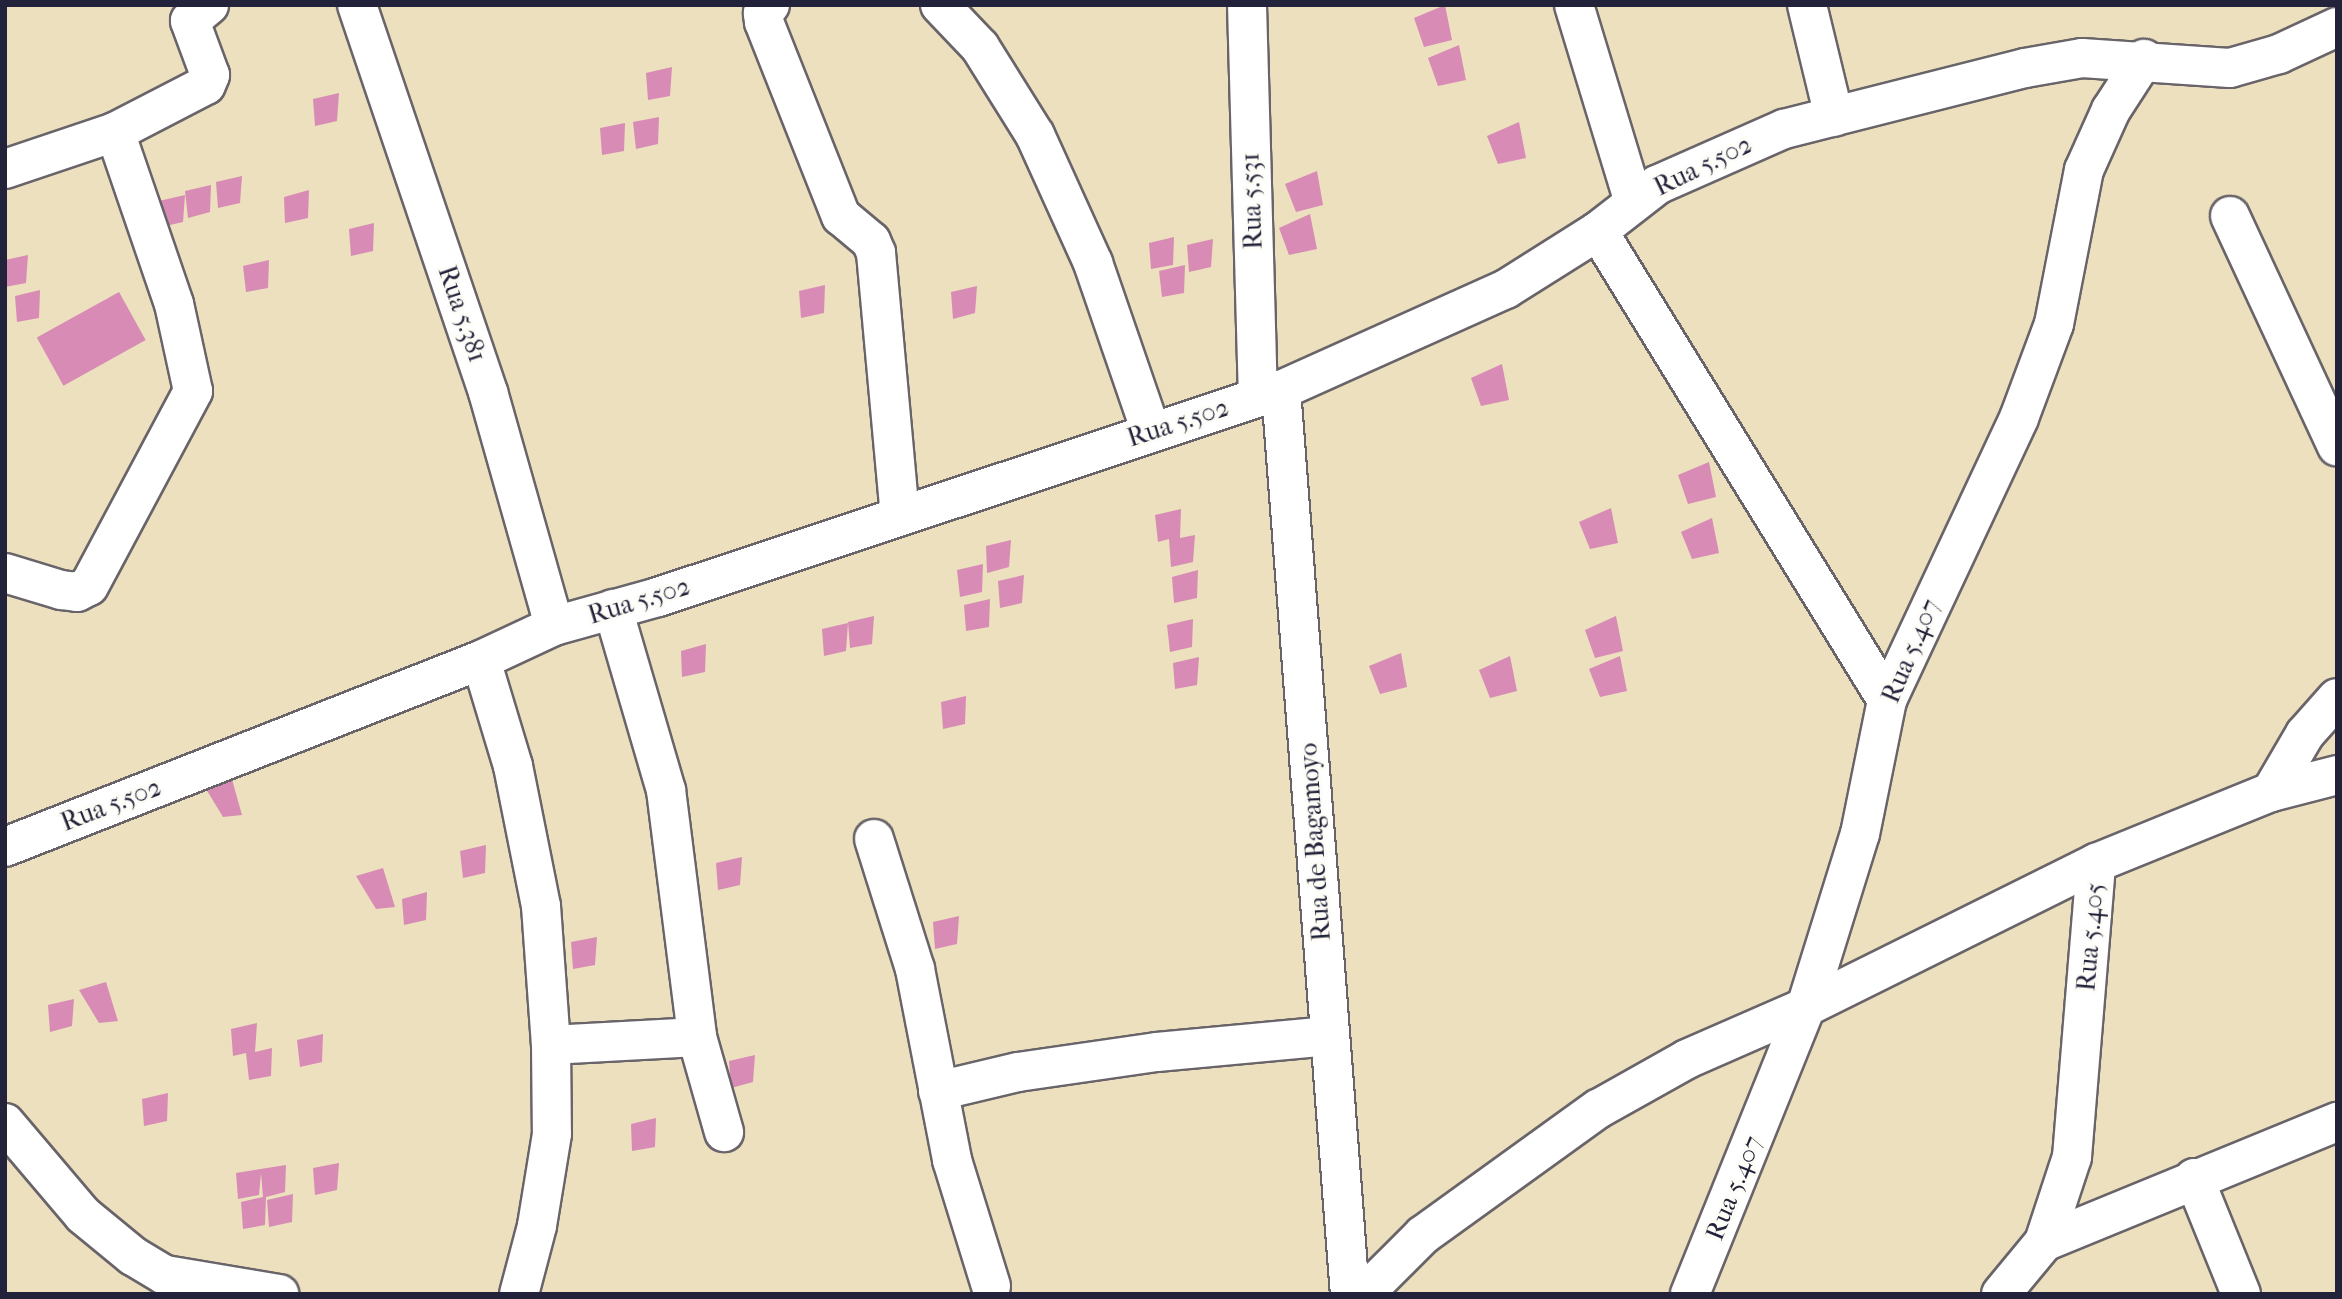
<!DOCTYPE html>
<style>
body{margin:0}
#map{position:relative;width:2342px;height:1299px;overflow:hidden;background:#ece0be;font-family:"IM FELL French Canon",serif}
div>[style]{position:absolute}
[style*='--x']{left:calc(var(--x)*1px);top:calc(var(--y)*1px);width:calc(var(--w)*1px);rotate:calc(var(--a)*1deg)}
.building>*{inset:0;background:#d78bb5;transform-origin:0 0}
.roads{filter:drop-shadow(2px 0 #696469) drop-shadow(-2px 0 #696469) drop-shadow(0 2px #696469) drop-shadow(0 -2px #696469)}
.minor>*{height:38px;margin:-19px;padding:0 19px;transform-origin:19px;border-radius:19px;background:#fff}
span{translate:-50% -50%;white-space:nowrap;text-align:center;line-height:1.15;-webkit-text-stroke:6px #fdfcf7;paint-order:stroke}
.street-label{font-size:26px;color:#22223b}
.frame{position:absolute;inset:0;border:7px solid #22223b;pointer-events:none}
</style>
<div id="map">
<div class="building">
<div style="clip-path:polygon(1445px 5px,1452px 40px,1424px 47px,1414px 18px)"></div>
<div style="clip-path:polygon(1459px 45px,1466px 80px,1438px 86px,1428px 58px)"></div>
<div style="clip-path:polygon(672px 67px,670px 96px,648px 100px,646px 73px)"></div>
<div style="clip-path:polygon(339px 93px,337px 121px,315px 126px,313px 99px)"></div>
<div style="clip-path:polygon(659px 117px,658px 144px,636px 149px,633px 122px)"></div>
<div style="clip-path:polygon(1519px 122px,1526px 158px,1498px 164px,1487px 136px)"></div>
<div style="clip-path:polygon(625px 123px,624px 151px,602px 155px,600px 128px)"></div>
<div style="clip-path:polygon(1317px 171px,1323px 205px,1296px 212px,1285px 184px)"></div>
<div style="clip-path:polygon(242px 176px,240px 203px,218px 208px,216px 182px)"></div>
<div style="clip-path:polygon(211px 185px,210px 212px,188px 218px,185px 191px)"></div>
<div style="clip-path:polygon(309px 190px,308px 218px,285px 223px,284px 197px)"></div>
<div style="clip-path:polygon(185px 195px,183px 222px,161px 227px,159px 201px)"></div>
<div style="clip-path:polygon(1310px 214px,1317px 249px,1289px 255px,1279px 228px)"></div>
<div style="clip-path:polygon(374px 223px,373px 251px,351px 256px,349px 229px)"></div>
<div style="clip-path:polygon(1174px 237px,1173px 265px,1151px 269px,1149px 243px)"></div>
<div style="clip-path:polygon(1213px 239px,1211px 267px,1189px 272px,1187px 245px)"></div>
<div style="clip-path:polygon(28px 255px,26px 283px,5px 287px,5px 260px)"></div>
<div style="clip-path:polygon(269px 260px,268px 288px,246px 292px,243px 266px)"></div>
<div style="clip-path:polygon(1185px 265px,1184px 293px,1162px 297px,1159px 271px)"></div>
<div style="clip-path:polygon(825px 285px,824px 313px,801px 318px,799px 291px)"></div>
<div style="clip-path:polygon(977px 286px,975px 313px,953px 319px,951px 292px)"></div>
<div style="clip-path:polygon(40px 290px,39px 318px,17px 322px,15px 296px)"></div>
<div style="left:119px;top:292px;width:55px;height:94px;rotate:61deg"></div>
<div style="clip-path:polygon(1502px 364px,1509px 400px,1481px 406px,1471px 378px)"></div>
<div style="clip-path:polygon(1709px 462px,1716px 497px,1688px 504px,1678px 475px)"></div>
<div style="clip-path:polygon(1611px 508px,1618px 543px,1590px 549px,1579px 522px)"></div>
<div style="clip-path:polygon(1181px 509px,1180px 538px,1195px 535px,1193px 562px,1171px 567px,1169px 539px,1158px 542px,1155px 515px)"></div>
<div style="clip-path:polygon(1712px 518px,1719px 553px,1692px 559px,1681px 532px)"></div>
<div style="clip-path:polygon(1011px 540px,1009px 567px,987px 573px,986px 546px)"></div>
<div style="clip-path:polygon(983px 564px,982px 592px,960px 597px,957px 570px)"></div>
<div style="clip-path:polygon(1198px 570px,1197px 598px,1174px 603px,1172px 577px)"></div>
<div style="clip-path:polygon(1024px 575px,1022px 603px,1000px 608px,998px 581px)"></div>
<div style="clip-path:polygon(990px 599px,989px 627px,966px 631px,964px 605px)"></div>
<div style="clip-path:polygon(874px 616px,872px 644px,850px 648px,848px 622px)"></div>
<div style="clip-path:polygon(1616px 616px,1623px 651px,1595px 658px,1585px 630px)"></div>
<div style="clip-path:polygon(1193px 619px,1192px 647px,1170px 652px,1167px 625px)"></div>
<div style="clip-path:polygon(848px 623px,846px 651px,824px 656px,822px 629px)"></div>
<div style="clip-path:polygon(706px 644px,705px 672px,682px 677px,681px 651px)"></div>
<div style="clip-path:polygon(1401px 653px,1407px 687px,1380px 694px,1369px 666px)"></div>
<div style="clip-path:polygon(1510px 656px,1517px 691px,1490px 698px,1479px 670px)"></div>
<div style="clip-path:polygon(1620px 656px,1627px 691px,1600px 697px,1589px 669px)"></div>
<div style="clip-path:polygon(1199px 657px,1197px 685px,1175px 689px,1173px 663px)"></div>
<div style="clip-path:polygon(966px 696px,965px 724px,943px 729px,941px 702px)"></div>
<div style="clip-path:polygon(231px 776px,242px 815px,223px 817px,203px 784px)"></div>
<div style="clip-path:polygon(486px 845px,485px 873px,463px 878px,460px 851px)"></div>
<div style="clip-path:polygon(742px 857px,740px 885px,718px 890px,716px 863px)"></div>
<div style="clip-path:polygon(383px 868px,395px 907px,376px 909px,356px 876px)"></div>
<div style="clip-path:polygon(427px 892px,426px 920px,404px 925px,402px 899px)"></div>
<div style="clip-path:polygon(959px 916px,957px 944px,935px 949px,933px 922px)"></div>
<div style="clip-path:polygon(597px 937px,595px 965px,573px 969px,571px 942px)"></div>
<div style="clip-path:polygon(106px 982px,118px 1021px,99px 1023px,79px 990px)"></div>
<div style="clip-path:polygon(74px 999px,72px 1026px,50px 1032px,48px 1005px)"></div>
<div style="clip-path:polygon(257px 1023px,255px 1052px,272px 1048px,271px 1076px,249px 1080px,246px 1053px,233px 1056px,231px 1029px)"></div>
<div style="clip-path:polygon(323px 1034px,322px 1062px,300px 1067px,297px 1040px)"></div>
<div style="clip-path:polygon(755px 1055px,753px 1082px,731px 1088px,729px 1061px)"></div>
<div style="clip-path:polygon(168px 1093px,167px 1121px,144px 1126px,142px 1099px)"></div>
<div style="clip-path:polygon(656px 1118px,655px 1147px,632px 1151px,631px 1124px)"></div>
<div style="clip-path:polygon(339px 1163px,337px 1190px,315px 1195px,313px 1168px)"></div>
<div style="clip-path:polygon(286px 1165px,285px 1192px,266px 1197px,265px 1225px,243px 1229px,241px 1202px,263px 1197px,261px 1173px,259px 1195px,238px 1199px,236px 1173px)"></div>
<div style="clip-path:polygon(293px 1194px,292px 1222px,269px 1227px,267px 1200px)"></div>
</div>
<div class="roads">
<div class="minor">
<div style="--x:357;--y:5;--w:409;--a:71.3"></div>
<div style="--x:488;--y:392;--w:243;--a:74.2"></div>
<div style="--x:770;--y:5;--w:11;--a:131"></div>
<div style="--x:763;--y:13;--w:9;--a:84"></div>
<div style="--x:764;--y:22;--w:209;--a:68.4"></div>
<div style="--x:841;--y:216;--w:39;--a:40"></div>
<div style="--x:871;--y:241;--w:13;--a:67"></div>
<div style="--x:876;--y:253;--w:263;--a:84.8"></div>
<div style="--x:940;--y:5;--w:58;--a:46.4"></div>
<div style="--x:980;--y:47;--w:104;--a:58"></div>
<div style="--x:1035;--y:135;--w:141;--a:65.6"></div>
<div style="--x:1093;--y:263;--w:178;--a:71"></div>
<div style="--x:1247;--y:5;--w:392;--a:88.4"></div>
<div style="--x:1574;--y:5;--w:206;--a:73.1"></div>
<div style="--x:1807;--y:5;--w:115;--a:76.4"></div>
<div style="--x:5;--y:169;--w:116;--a:-18.6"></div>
<div style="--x:115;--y:132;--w:102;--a:-27.3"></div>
<div style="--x:206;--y:85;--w:11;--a:-68"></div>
<div style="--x:210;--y:75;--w:58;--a:-110.3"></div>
<div style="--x:190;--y:21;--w:25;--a:-40"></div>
<div style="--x:2230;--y:216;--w:254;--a:65.1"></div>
<div style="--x:1598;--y:231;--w:551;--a:58.36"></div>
<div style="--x:1281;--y:390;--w:907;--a:85.64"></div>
<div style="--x:5;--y:573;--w:59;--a:16.9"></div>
<div style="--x:61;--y:590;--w:16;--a:7"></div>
<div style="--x:77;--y:592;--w:13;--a:-27"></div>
<div style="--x:89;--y:586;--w:221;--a:-61.9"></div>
<div style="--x:193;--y:391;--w:89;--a:-102.3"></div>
<div style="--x:174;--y:304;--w:182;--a:-108.9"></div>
<div style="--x:613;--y:609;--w:189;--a:73.7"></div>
<div style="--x:666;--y:790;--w:249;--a:82.8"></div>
<div style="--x:697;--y:1037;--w:99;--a:74.1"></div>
<div style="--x:481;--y:660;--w:111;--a:73.2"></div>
<div style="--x:513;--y:766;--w:143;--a:78.7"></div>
<div style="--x:541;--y:906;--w:139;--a:85.9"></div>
<div style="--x:551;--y:1045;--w:89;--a:89.4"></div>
<div style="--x:552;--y:1134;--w:93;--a:99.3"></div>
<div style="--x:537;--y:1226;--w:70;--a:104.8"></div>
<div style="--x:2271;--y:792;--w:67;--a:-59.6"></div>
<div style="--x:2305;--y:734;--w:48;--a:-48.4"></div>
<div style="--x:874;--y:839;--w:136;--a:72.5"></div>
<div style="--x:915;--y:969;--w:195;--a:79"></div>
<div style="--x:952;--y:1160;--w:132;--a:72.8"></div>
<div style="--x:5;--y:847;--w:511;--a:-21.45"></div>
<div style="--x:481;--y:660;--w:81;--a:-25"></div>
<div style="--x:554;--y:626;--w:108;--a:-15.6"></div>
<div style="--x:658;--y:597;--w:656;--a:-18.38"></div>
<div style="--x:1281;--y:390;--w:247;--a:-24.2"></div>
<div style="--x:1506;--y:289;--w:109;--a:-32.2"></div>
<div style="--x:1598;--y:231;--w:75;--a:-37.9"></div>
<div style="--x:1657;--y:185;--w:139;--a:-23.8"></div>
<div style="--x:1784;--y:129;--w:249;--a:-14.2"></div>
<div style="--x:2025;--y:68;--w:58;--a:-10"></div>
<div style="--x:2082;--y:58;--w:148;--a:3.9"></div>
<div style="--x:2230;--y:68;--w:51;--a:-15.9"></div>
<div style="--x:2279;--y:54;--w:64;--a:-25"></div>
<div style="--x:551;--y:1045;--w:146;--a:-3.1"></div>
<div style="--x:938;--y:1091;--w:82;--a:-13.4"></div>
<div style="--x:1018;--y:1072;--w:140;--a:-8.2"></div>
<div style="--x:1157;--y:1052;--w:173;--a:-5.3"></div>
<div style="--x:5;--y:1123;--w:121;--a:49.7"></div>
<div style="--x:83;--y:1215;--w:65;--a:39.4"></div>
<div style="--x:133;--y:1256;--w:37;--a:31"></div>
<div style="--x:165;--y:1275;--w:116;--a:9.5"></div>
<div style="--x:2194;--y:1178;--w:125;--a:67.9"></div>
<div style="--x:2044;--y:1242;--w:317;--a:-22.3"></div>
<div style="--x:1364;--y:1294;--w:83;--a:-45"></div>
<div style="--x:1423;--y:1235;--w:216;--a:-35.8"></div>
<div style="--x:1598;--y:1109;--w:102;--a:-29.3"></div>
<div style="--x:1687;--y:1059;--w:130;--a:-23.6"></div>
<div style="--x:1806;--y:1007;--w:324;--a:-26.4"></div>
<div style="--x:1690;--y:1294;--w:310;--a:-68"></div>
<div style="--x:1806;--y:1007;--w:181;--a:-72.7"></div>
<div style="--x:1860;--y:834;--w:137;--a:-78.6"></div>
<div style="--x:1887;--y:700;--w:311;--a:-64.9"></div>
<div style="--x:2019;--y:418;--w:100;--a:-69.6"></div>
<div style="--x:2054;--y:324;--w:157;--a:-79"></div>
<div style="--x:2084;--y:170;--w:66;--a:-65.8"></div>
<div style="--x:2111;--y:110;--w:61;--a:-57.1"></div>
<div style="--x:2001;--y:1294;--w:67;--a:-50.4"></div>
<div style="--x:2044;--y:1242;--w:89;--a:-71.8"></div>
<div style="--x:2072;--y:1157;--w:295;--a:-85.3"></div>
<div style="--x:2096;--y:863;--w:189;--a:-22.1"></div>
<div style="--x:2271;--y:792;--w:68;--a:-14.4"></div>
</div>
</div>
<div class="street-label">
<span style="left:1703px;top:166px;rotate:-26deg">Rua 5.502</span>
<span style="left:1252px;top:201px;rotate:-92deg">Rua 5.531</span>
<span style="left:462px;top:314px;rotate:71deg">Rua 5.381</span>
<span style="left:1178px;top:423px;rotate:-18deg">Rua 5.502</span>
<span style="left:639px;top:601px;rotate:-17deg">Rua 5.502</span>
<span style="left:1911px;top:651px;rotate:-67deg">Rua 5.407</span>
<span style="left:111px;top:805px;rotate:-21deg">Rua 5.502</span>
<span style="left:1315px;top:842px;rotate:-94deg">Rua de Bagamoyo</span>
<span style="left:2091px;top:937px;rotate:-85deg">Rua 5.405</span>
<span style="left:1734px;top:1188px;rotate:-68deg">Rua 5.407</span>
</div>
<div class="frame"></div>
</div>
